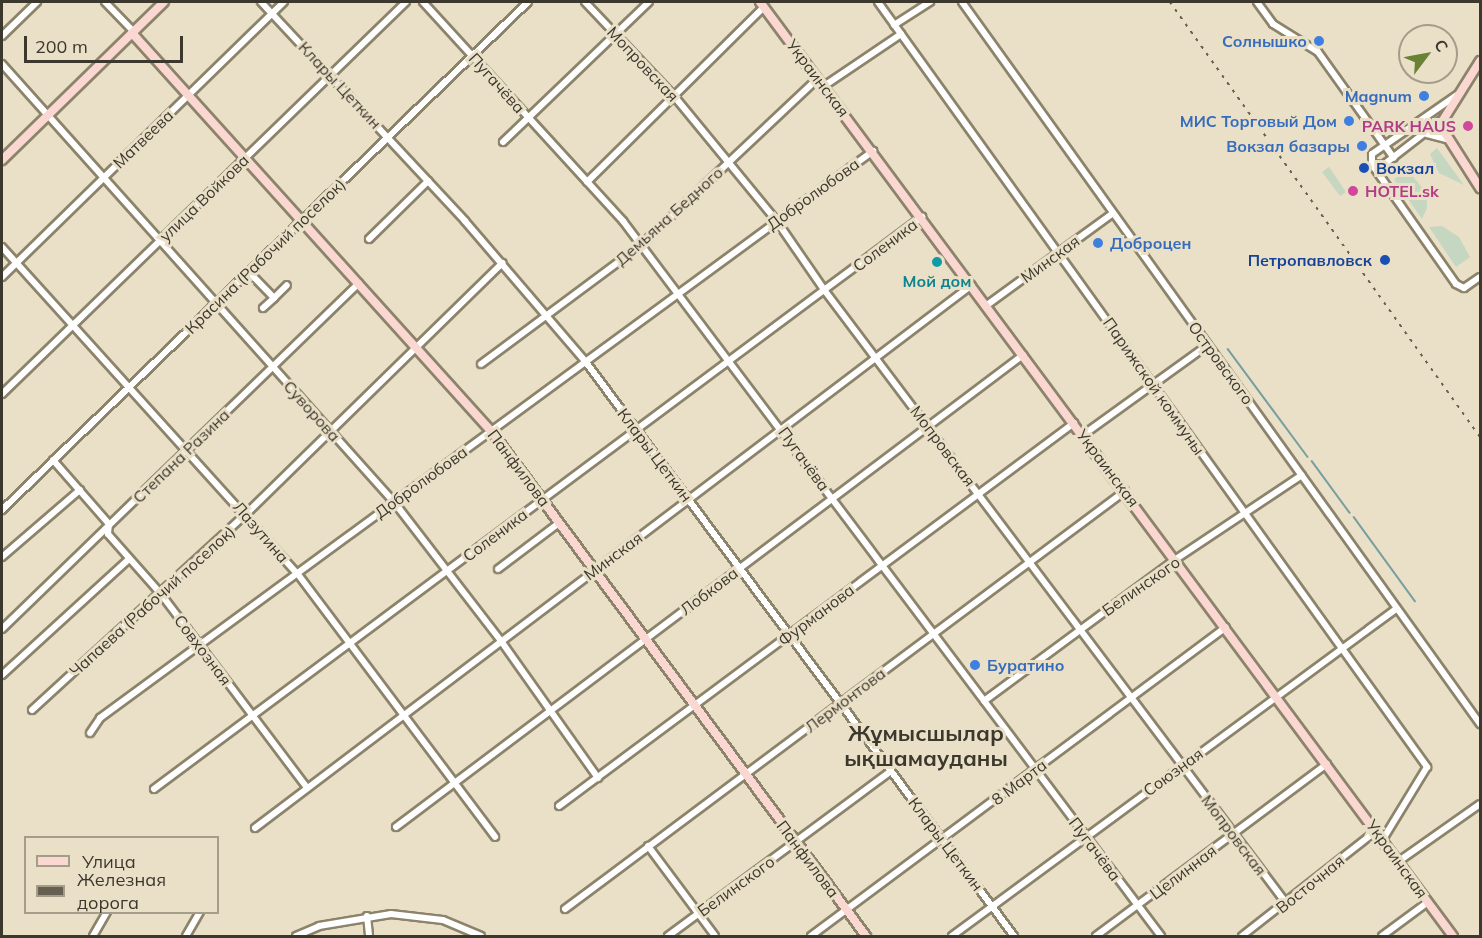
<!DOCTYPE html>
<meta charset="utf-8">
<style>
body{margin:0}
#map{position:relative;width:1482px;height:938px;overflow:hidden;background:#eae0c7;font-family:Mulish,sans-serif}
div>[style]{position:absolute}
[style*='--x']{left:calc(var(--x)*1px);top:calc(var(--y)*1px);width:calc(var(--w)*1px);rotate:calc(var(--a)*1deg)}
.green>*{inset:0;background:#c5d6c1}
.stream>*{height:1.5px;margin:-0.75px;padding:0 0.75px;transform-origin:0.75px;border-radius:0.75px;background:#789f9f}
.roads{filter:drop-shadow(2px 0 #8c836b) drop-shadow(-2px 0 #8c836b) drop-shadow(0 2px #8c836b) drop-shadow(0 -2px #8c836b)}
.street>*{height:6px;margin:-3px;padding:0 3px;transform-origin:3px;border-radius:3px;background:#fff}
.secondary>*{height:8px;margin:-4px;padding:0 4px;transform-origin:4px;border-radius:4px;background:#fbd7d2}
.rail>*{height:1.5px;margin-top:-0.75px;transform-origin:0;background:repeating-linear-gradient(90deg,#666053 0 3px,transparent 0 9px)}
.dots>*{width:16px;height:16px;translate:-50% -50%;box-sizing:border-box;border:3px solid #eae0c7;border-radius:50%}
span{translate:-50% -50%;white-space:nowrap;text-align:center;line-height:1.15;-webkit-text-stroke:6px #eae0c7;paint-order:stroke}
.shop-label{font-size:16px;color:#366cbe;font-weight:700}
.right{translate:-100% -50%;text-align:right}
.left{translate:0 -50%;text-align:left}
.street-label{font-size:16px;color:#3c382e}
.hotel-label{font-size:16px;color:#b23c85;font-weight:700}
.transit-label{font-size:16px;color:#164399;font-weight:700}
.culture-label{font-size:16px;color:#0d838f;font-weight:700}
.district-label{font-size:22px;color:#3c382e;font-weight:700}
.frame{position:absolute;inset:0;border:3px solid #3c382e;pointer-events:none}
.legend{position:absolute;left:24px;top:836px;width:195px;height:78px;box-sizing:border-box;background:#eae0c7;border:2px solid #a49d8a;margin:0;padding:8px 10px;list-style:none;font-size:18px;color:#3c382e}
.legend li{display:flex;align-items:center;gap:12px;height:30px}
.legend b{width:30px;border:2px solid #a49d8a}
.north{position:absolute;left:1398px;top:24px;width:60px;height:60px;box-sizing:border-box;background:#eae0c7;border:2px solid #a49d8a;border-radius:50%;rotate:58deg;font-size:16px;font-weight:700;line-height:24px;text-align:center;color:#3c382e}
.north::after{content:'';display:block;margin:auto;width:21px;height:27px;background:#6a8235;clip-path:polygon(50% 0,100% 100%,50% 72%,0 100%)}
.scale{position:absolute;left:24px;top:36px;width:159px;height:27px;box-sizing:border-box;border:3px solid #3c382e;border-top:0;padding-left:8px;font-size:18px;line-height:21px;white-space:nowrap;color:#3c382e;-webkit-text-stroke:4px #eae0c7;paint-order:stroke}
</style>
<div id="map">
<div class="green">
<div style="clip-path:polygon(1437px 148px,1464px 185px,1439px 173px,1430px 154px)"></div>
<div style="clip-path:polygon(1329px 167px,1346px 192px,1340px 196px,1322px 172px)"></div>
<div style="clip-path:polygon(1408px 170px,1427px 194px,1427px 208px,1422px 219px,1394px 179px)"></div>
<div style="clip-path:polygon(1442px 226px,1459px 237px,1470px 257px,1456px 267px,1429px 227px)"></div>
</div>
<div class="stream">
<div style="--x:1228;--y:349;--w:134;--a:53.5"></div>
<div style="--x:1312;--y:461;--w:64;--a:53.8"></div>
<div style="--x:1354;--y:517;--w:104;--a:54"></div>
</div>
<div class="roads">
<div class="street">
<div style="--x:105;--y:2;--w:40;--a:46"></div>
<div style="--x:261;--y:2;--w:299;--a:47"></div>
<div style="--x:465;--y:221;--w:184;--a:49.4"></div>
<div style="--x:585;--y:361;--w:717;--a:53.27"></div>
<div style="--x:423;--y:2;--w:297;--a:47.6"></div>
<div style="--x:623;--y:221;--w:895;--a:53.04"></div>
<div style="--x:585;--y:2;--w:129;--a:46.6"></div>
<div style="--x:674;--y:96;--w:161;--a:50.6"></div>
<div style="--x:776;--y:220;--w:86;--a:55.4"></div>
<div style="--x:825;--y:291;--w:766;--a:53.01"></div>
<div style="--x:878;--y:2;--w:942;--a:54.33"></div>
<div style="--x:1427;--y:767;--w:84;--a:121.4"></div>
<div style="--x:962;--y:2;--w:889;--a:54.34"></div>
<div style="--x:1257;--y:2;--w:27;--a:54"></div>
<div style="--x:1273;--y:24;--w:53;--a:31.9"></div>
<div style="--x:1318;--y:52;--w:130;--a:54.4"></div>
<div style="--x:894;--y:25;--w:43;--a:-32.6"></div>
<div style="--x:2;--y:36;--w:49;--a:-44.2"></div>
<div style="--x:2;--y:64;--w:588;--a:48.17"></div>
<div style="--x:394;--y:502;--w:175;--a:52.4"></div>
<div style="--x:501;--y:641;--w:168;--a:54.7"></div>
<div style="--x:824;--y:86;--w:93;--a:-34"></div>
<div style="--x:1440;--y:121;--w:72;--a:142.3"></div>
<div style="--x:1383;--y:165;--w:11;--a:-175"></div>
<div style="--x:1372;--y:164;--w:10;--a:-90"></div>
<div style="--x:1372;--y:154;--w:103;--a:-34.8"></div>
<div style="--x:1427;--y:134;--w:20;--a:15"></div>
<div style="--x:503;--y:142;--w:202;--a:-43.8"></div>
<div style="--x:1373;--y:166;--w:144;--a:54.9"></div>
<div style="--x:1456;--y:284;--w:9;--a:27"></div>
<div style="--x:1464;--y:288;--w:19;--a:-35"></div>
<div style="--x:587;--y:182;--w:249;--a:-44.7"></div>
<div style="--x:369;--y:239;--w:83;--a:-44.5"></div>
<div style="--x:2;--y:247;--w:440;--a:47.9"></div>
<div style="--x:297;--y:573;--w:330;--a:53.1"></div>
<div style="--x:249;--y:272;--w:36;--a:46"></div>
<div style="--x:274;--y:298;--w:18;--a:-45"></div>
<div style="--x:2;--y:277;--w:394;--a:-44.3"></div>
<div style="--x:987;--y:305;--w:156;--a:-36.1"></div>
<div style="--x:263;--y:308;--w:15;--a:-42"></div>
<div style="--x:481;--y:364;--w:199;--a:-36.6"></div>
<div style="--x:641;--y:245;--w:243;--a:-43.3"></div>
<div style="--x:2;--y:394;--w:563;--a:-44.14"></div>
<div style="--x:1083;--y:435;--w:154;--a:-35.8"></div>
<div style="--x:53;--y:460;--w:85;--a:48.8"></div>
<div style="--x:109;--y:524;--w:10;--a:96"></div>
<div style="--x:108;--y:534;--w:80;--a:48.5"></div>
<div style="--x:161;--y:594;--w:243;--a:53"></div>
<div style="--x:2;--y:510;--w:731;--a:-44"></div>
<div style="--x:2;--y:557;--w:103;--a:-40.7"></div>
<div style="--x:498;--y:569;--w:76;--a:-37"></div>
<div style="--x:2;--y:629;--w:497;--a:-44.1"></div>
<div style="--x:2;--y:675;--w:172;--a:-42.4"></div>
<div style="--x:984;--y:701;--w:239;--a:-36.5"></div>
<div style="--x:1176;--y:559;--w:151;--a:-33.7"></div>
<div style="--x:32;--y:710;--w:290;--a:-42.5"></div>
<div style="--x:246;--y:514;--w:359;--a:-44.4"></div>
<div style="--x:90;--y:733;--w:18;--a:-56"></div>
<div style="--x:100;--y:718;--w:959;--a:-36.26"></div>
<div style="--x:154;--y:789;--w:958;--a:-36.68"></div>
<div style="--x:559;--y:806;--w:642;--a:-36.64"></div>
<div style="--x:396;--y:827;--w:785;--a:-36.97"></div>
<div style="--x:255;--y:828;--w:899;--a:-37.14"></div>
<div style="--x:648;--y:846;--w:112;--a:53.3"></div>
<div style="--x:1399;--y:861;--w:99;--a:-35.1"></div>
<div style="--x:565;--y:909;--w:699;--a:-36.74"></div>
<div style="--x:367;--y:916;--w:20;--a:84"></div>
<div style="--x:93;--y:936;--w:28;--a:-60"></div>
<div style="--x:186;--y:936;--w:28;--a:-60"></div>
<div style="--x:296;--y:936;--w:25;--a:-23"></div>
<div style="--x:319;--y:926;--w:73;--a:-9.5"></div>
<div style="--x:391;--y:914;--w:52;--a:6.6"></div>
<div style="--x:443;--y:920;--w:41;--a:22.8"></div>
<div style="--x:668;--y:936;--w:277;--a:-36.5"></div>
<div style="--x:811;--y:936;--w:517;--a:-36.67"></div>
<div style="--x:952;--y:936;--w:551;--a:-36.37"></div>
<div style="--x:1096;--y:936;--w:288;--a:-36.7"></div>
<div style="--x:1242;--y:936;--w:172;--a:-38.1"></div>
<div style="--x:1382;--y:936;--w:57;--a:-36.5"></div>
</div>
<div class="secondary">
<div style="--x:760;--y:2;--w:1163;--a:53.43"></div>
<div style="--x:132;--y:33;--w:536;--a:47.95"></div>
<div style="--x:491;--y:431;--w:629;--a:53.4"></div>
<div style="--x:1480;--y:61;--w:75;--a:122"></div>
<div style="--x:1440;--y:125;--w:75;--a:57.6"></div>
<div style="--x:2;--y:160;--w:226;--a:-44.3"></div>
</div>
</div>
<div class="rail">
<div style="--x:1170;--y:2;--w:534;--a:54.52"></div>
</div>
<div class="dots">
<div style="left:1319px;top:41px;background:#3f7fe0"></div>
<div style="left:1424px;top:96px;background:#3f7fe0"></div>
<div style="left:1349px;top:121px;background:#3f7fe0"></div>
<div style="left:1468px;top:126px;background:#d1479c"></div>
<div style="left:1362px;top:146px;background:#3f7fe0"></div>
<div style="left:1364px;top:168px;background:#1a4fb4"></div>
<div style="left:1353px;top:191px;background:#d1479c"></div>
<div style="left:1098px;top:243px;background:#3f7fe0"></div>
<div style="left:1385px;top:260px;background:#1a4fb4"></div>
<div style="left:937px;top:262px;background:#0f9aa8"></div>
<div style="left:975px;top:665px;background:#3f7fe0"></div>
</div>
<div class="shop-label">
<span class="right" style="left:1307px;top:41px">Солнышко</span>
<span class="right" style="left:1412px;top:96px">Magnum</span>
<span class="right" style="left:1337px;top:121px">МИС Торговый Дом</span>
<span class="right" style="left:1350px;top:146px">Вокзал базары</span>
<span class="left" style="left:1110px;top:243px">Доброцен</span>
<span class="left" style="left:987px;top:665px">Буратино</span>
</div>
<div class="street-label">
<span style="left:643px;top:64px;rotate:47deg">Мопровская</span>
<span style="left:818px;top:78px;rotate:53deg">Украинская</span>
<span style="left:497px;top:83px;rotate:48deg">Пугачёва</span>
<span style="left:340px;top:85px;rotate:47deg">Клары Цеткин</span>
<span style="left:143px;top:139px;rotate:-44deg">Матвеева</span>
<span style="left:813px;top:194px;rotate:-36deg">Добролюбова</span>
<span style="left:204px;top:198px;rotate:-44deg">улица Войкова</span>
<span style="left:669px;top:216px;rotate:-42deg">Демьяна Бедного</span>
<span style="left:885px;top:245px;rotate:-37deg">Соленика</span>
<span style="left:265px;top:256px;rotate:-44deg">Красина (Рабочий поселок)</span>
<span style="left:1050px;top:259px;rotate:-36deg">Минская</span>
<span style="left:1221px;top:363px;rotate:54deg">Островского</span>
<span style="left:1154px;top:386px;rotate:55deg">Парижской коммуны</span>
<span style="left:312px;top:411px;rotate:48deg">Суворова</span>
<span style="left:943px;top:446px;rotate:53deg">Мопровская</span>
<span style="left:655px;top:455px;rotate:53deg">Клары Цеткин</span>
<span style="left:181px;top:456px;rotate:-44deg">Степана Разина</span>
<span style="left:804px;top:459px;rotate:54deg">Пугачёва</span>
<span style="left:519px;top:468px;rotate:53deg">Панфилова</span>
<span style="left:1108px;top:468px;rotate:53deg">Украинская</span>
<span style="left:421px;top:482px;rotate:-36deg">Добролюбова</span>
<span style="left:261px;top:532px;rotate:49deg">Лазутина</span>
<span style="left:495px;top:535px;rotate:-37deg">Соленика</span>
<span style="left:613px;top:556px;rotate:-37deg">Минская</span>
<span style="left:1141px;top:586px;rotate:-35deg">Белинского</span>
<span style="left:709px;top:591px;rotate:-37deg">Лобкова</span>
<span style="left:152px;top:601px;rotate:-42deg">Чапаева (Рабочий поселок)</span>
<span style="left:816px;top:615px;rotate:-37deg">Фурманова</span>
<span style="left:203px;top:650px;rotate:53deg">Совхозная</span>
<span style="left:845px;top:700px;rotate:-37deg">Лермонтова</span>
<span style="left:1173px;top:772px;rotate:-36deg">Союзная</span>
<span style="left:1019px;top:782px;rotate:-37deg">8 Марта</span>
<span style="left:1234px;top:835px;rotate:53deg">Мопровская</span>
<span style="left:946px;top:844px;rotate:53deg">Клары Цеткин</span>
<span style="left:1095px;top:849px;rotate:53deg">Пугачёва</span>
<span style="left:808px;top:859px;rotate:53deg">Панфилова</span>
<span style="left:1397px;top:859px;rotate:54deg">Украинская</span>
<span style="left:1183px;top:872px;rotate:-37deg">Целинная</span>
<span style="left:1310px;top:884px;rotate:-39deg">Восточная</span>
<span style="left:736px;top:886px;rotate:-36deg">Белинского</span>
</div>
<div class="hotel-label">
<span class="right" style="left:1456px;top:126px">PARK HAUS</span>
<span class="left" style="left:1365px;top:191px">HOTEL.sk</span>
</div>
<div class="transit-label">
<span class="left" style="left:1376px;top:168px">Вокзал</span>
<span class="right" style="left:1372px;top:260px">Петропавловск</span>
</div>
<div class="culture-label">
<span style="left:937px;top:281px">Мой дом</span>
</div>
<div class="district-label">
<span style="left:926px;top:746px">Жұмысшылар<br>ықшамауданы</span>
</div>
<div class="frame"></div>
<ul class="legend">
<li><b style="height:8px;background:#fbd7d2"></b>Улица</li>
<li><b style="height:8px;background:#666053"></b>Железная дорога</li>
</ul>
<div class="north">С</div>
<div class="scale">200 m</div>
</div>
